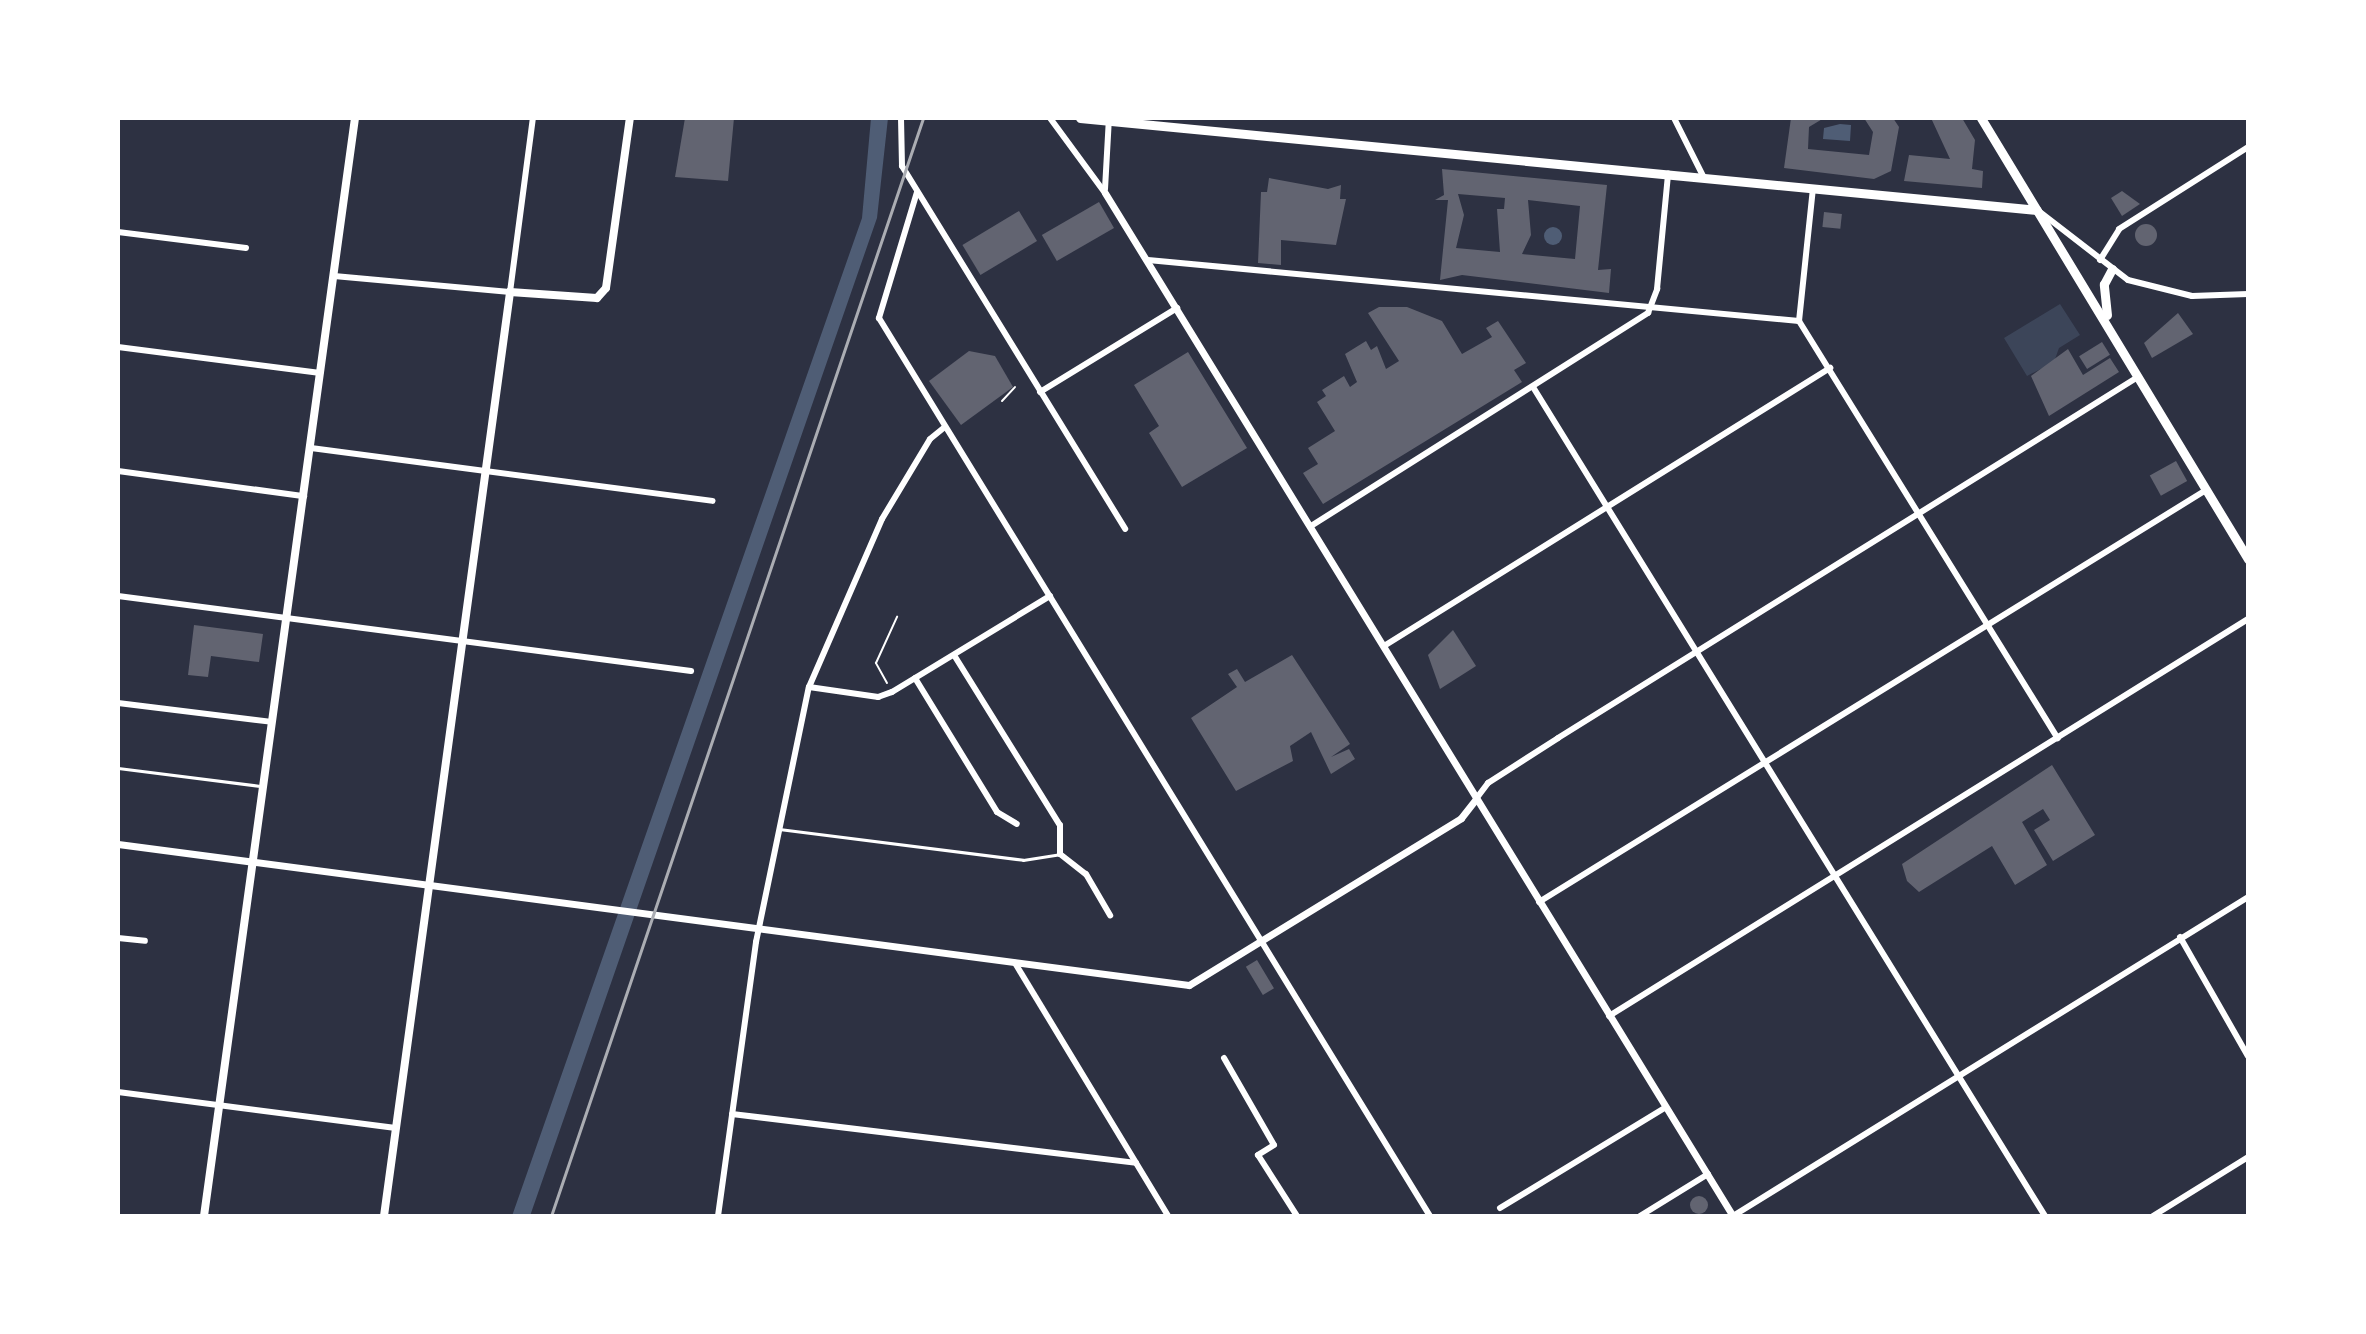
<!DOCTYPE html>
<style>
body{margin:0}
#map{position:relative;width:2366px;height:1334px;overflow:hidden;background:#2d3142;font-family:"Noto Serif",serif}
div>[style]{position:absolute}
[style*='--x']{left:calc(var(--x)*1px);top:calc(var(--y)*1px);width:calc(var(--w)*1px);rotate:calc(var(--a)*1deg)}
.green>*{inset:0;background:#3c4559}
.water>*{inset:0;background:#4f5d75}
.round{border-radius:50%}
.building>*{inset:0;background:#626471;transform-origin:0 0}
.path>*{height:2px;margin:-1px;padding:0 1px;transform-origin:1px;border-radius:1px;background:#fff}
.service>*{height:3px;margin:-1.5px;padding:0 1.5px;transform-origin:1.5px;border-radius:1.5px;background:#fff}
.minor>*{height:6px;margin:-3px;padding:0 3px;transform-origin:3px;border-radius:3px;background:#fff}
.tertiary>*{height:7px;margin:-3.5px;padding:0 3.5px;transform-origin:3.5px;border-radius:3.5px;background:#fff}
.secondary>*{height:8px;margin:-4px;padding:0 4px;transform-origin:4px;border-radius:4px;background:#fff}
.primary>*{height:9px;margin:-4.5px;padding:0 4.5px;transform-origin:4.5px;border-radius:4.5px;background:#fff}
.rail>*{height:3px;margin:-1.5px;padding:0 1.5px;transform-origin:1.5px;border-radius:1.5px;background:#abadb3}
span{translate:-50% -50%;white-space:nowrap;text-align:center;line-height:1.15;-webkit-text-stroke:8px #fff;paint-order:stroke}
.frame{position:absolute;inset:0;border:120px solid #fff;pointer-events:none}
</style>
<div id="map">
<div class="green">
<div style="clip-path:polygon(2060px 304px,2080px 335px,2059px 348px,2054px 362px,2027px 376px,2004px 338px)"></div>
</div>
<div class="water">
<div style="clip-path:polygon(871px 118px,888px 118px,877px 218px,530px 1216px,512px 1216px,862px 218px)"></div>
<div style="clip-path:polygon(1840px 124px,1851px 125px,1850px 141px,1823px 139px,1824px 128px)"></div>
<div class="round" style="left:1544px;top:227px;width:18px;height:18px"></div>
</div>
<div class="building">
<div style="clip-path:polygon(685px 118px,734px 118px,728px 181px,675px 177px)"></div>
<div style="clip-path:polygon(1791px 118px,1824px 118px,1809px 127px,1808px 149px,1869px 155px,1873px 132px,1864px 118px,1893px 118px,1899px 127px,1891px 171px,1874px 179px,1784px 168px)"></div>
<div style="clip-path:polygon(1931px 118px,1962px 118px,1975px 140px,1972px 169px,1983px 171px,1982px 188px,1904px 181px,1909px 155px,1950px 159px)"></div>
<div style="clip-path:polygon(evenodd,1442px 169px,1607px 185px,1598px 270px,1611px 269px,1609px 293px,1462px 275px,1440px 280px,1448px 200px,1435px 200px,1444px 195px,1442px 169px,1458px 194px,1505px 198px,1504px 209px,1497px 209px,1500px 252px,1456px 248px,1464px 215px,1458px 194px,1442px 169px,1528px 200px,1580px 206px,1575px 259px,1522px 254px,1531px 235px,1528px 200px)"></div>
<div style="clip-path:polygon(1269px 178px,1328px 189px,1341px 185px,1340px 199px,1346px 199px,1336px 245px,1281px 240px,1281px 265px,1258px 263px,1261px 192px,1267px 192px)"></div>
<div style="clip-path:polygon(2122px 191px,2140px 204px,2122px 216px,2111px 198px)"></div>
<div style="left:1099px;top:202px;width:30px;height:66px;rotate:60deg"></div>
<div style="left:1019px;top:211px;width:35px;height:66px;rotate:59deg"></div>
<div style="left:1824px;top:212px;width:18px;height:15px;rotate:6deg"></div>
<div class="round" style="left:2135px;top:224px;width:22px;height:22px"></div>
<div style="clip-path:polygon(1379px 307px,1407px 307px,1442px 321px,1462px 354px,1492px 337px,1486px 328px,1498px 321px,1526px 363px,1514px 370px,1522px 382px,1323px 504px,1303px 473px,1318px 464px,1308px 448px,1335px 431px,1317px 402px,1326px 396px,1322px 390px,1344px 376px,1350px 387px,1357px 382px,1345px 354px,1366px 341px,1371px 350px,1377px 346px,1386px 369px,1399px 361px,1368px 313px)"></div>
<div style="clip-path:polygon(2178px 313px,2193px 334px,2152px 358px,2144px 343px)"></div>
<div style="left:2102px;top:342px;width:15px;height:27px;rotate:58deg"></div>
<div style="clip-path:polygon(2068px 349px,2083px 375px,2110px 358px,2119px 372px,2049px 416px,2031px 376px)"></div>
<div style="clip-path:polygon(969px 351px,995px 356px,1013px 387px,961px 425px,929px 381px)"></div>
<div style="clip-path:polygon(1188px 352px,1247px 448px,1182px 487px,1149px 433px,1159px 426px,1134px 385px)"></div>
<div style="left:2176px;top:461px;width:23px;height:30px;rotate:61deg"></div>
<div style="clip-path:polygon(194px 625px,263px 634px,259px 662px,211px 656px,208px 677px,188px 675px)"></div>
<div style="clip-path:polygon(1453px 630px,1476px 666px,1440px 689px,1428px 655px)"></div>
<div style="clip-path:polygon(1292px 655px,1350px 744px,1331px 757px,1349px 749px,1355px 759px,1331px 774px,1311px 732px,1290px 746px,1293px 761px,1236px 791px,1191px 718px,1237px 687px,1228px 674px,1237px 669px,1245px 682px)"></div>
<div style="clip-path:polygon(2052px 765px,2095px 835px,2053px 861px,2034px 830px,2050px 820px,2043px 809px,2022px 822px,2047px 865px,2015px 885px,1992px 846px,1919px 892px,1907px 881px,1902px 864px)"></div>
<div style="left:1257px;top:960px;width:33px;height:13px;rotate:59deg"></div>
<div class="round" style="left:1690px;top:1196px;width:18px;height:18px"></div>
</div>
<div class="path">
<div style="--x:1002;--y:401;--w:19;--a:-47"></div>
<div style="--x:887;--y:683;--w:23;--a:-119"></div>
<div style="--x:876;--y:663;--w:51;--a:-65.5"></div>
</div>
<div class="service">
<div style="--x:118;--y:768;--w:143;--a:7.2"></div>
<div style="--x:779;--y:829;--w:246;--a:7.2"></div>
<div style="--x:1023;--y:860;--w:37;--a:-9"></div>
</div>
<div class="minor">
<div style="--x:901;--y:118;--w:48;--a:88.8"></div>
<div style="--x:902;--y:166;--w:426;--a:58.4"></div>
<div style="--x:1050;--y:118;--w:93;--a:53.7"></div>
<div style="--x:1674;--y:118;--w:67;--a:63.4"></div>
<div style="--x:1813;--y:188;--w:134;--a:96"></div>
<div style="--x:1799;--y:321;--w:491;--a:58.2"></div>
<div style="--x:1105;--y:189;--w:71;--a:-86.8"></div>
<div style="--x:917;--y:192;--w:132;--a:106.8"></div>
<div style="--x:879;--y:318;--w:1054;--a:58.47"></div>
<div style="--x:2040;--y:212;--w:111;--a:37.7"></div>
<div style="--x:2128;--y:280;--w:66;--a:14"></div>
<div style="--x:2192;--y:296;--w:56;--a:-2"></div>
<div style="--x:118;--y:232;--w:129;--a:7.1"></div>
<div style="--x:1148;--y:260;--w:654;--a:5.35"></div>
<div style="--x:2100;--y:260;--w:36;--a:-58"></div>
<div style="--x:2119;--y:229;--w:153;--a:-32.4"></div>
<div style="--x:334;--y:276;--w:177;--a:5.2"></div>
<div style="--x:510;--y:292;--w:176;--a:-82.5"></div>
<div style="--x:118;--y:347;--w:204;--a:7.3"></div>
<div style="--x:1533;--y:387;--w:974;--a:58.3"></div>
<div style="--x:1040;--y:392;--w:161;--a:-31.5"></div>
<div style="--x:311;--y:448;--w:405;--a:7.5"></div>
<div style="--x:118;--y:471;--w:188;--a:7.7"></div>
<div style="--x:1311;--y:526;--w:399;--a:-32.3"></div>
<div style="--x:1648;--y:313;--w:26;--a:-69"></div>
<div style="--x:1657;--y:289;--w:116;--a:-84.5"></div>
<div style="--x:118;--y:596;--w:578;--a:7.46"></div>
<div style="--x:1384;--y:646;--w:526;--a:-31.94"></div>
<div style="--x:954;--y:655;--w:200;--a:58.1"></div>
<div style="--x:1060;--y:825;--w:29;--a:90"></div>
<div style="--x:1060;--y:854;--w:33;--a:38"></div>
<div style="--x:1086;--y:874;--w:48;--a:59.7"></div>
<div style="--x:915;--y:678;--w:157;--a:58.5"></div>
<div style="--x:997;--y:812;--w:23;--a:31"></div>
<div style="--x:809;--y:687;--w:70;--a:8.2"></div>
<div style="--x:878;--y:697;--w:15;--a:-20"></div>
<div style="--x:892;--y:692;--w:185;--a:-31.3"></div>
<div style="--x:118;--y:703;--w:155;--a:7"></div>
<div style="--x:1476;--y:799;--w:20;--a:-53"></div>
<div style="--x:1488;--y:783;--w:83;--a:-32.7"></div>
<div style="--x:1558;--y:738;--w:683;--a:-31.9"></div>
<div style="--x:1539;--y:902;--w:784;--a:-31.7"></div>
<div style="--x:2180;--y:937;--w:137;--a:60.3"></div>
<div style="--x:118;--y:938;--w:27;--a:6"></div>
<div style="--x:1015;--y:963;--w:296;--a:58.8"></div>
<div style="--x:1609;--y:1016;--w:752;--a:-31.85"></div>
<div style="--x:1224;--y:1058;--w:100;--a:60.1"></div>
<div style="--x:1274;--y:1145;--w:19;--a:148"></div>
<div style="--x:1258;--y:1155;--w:72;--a:57.4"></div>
<div style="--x:118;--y:1092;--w:280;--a:7.4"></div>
<div style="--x:732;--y:1114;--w:407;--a:6.9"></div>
<div style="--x:1500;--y:1208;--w:194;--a:-31.3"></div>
<div style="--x:718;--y:1216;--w:277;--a:-82.1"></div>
<div style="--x:756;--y:942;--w:260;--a:-78.3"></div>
<div style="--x:809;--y:687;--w:183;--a:-66.5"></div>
<div style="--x:882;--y:519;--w:93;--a:-59"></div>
<div style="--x:930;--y:439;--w:19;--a:-39"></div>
<div style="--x:1640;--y:1216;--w:80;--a:-31.7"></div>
<div style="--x:1733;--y:1216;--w:606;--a:-31.77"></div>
<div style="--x:2153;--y:1216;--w:112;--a:-31.8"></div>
</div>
<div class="tertiary">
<div style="--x:1105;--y:193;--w:1200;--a:58.46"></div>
<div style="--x:118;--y:844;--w:1080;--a:7.5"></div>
<div style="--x:1189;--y:985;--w:319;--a:-31.5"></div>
<div style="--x:1461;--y:818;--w:24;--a:-52"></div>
</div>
<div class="secondary">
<div style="--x:204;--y:1216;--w:1108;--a:-82.17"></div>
<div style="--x:384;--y:1216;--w:933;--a:-82.23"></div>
<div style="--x:510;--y:292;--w:87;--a:3.9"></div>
<div style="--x:597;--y:298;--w:13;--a:-48"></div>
<div style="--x:606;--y:288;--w:172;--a:-82"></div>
</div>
<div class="primary">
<div style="--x:1080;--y:118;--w:961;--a:5.49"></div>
<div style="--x:1981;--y:118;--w:516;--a:58.81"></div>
<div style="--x:2107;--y:315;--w:31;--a:-96"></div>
<div style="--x:2104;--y:284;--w:17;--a:-62"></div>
</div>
<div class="rail">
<div style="--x:551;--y:1216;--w:1159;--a:-71.28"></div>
</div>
<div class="frame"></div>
</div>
